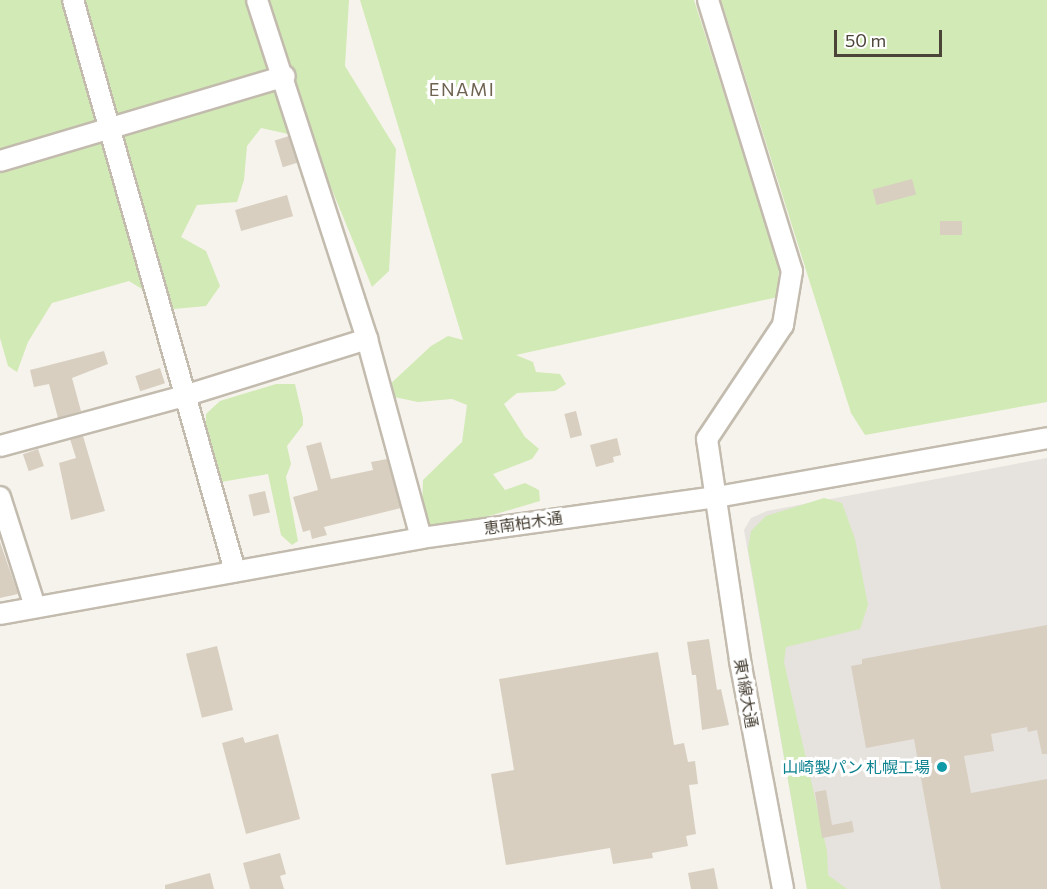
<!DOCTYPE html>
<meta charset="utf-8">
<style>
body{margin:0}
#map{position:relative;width:1047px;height:889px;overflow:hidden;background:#f6f3ec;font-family:Commissioner,"Noto Sans JP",sans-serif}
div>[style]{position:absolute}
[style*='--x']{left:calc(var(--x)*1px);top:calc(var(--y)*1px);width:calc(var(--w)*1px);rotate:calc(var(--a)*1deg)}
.industrial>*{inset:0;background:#e6e2dd}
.green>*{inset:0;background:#d2eab5}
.building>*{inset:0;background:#d8cfc1;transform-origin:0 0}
.roads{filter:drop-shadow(2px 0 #c2bbae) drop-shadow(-2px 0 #c2bbae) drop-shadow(0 2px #c2bbae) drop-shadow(0 -2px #c2bbae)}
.minor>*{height:20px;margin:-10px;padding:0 10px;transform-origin:10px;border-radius:10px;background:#fff}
.dots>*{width:16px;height:16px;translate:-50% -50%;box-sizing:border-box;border:3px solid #fff;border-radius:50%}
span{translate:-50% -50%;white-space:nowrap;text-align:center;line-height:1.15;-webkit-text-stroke:6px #fff;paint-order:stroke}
.street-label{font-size:16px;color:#4b4439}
.culture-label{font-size:16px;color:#0d838f}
.right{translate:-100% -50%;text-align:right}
.neighbourhood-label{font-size:18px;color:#6e6250;letter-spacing:1.5px}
.scale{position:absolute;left:834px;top:30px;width:108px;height:27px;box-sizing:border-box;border:3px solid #4b4439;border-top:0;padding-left:8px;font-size:18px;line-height:21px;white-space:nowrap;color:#4b4439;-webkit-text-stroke:4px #fff;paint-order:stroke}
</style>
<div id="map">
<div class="industrial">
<div style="clip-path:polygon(1047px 458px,1047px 889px,807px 889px,744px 530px,751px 518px,767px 511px)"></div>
</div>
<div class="green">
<div style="clip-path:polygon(0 0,349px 0,345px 66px,396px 149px,389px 271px,372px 287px,311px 139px,261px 128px,247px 146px,244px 180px,237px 202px,197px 205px,181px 237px,206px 251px,220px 286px,206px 306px,174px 309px,129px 281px,52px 303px,28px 342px,17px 372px,8px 366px,0 338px)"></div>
<div style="clip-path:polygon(360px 0,694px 0,779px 266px,778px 297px,516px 355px,533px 362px,536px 372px,560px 374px,566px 384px,555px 391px,517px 393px,504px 404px,525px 437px,539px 449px,532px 459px,493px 474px,505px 490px,525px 483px,539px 490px,540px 501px,469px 522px,429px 529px,422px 509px,423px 480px,462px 442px,467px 405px,452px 399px,418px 402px,394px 397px,387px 387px,431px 346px,448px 336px,463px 340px)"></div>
<div style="clip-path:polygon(721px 0,1047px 0,1047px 402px,865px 435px,851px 413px)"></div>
<div style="clip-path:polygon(276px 384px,295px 384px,303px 418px,303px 425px,287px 446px,291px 464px,286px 477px,298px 541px,292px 545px,281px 535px,268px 474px,221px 482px,206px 440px,206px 414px,220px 401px)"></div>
<div style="clip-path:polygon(824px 498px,842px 503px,855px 539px,868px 605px,860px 629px,786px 647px,784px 662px,827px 851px,828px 875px,847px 889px,807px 889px,748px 549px,751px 531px,766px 516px)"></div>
</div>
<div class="building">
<div style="left:289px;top:136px;width:28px;height:15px;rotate:73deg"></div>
<div style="left:912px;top:179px;width:16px;height:41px;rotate:75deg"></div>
<div style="left:287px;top:195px;width:22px;height:54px;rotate:74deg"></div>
<div style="left:940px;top:221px;width:22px;height:14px"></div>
<div style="clip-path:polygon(104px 351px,108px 364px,72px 378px,81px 411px,58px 418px,49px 384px,34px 387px,30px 370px)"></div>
<div style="left:160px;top:368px;width:16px;height:26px;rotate:72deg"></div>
<div style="left:576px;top:411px;width:25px;height:12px;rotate:76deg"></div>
<div style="clip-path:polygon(83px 436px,105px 511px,71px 520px,59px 463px,76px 458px,70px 439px)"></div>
<div style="clip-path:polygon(617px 438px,621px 455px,613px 457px,614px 462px,596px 467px,590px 445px)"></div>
<div style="clip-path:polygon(321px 442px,331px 479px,373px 470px,371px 462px,387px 459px,401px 508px,324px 527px,327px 535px,312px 539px,310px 530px,303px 532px,293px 497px,318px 490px,306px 446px)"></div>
<div style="left:38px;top:449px;width:18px;height:16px;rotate:71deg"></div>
<div style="left:265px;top:491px;width:22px;height:17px;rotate:77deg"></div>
<div style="clip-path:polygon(0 542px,18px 594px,0 598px)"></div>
<div style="clip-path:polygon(1047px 625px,1047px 754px,1042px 754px,1037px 730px,1028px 732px,1027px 727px,991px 734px,994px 751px,964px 756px,971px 793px,1047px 779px,1047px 889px,941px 889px,914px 739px,866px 748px,851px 666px,862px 664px,862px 659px)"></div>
<div style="clip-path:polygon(709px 639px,717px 690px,721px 689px,729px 725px,702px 730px,696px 675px,692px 675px,687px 642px)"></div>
<div style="left:217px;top:646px;width:66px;height:32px;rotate:76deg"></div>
<div style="clip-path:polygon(658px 652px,674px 745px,684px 743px,688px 762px,695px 761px,698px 784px,689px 785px,696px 834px,686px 836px,688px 846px,652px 853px,653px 858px,613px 864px,610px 848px,506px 865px,491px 774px,514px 770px,499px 679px)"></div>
<div style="clip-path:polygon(278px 734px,300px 819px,246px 834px,222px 743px,243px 737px,245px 743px)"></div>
<div style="clip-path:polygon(826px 790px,832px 825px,852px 821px,854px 832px,822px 838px,815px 792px)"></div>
<div style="clip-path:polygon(280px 853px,286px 874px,280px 876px,284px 889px,250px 889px,243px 863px)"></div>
<div style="clip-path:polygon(714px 868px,718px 889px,691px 889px,688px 873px)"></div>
<div style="clip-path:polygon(210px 873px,214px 889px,165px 889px,165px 885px)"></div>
</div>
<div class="roads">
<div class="minor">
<div style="--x:73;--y:0;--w:594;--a:74.16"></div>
<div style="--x:257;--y:0;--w:356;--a:72"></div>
<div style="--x:367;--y:339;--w:206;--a:74.8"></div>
<div style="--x:708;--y:0;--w:284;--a:72.8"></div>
<div style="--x:792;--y:271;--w:55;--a:99.5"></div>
<div style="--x:783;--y:325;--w:137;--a:123.7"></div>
<div style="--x:707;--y:439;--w:224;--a:81.5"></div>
<div style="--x:740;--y:661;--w:232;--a:79.3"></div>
<div style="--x:0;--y:161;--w:297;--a:-16.6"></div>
<div style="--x:0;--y:446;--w:191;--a:-15.2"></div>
<div style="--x:184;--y:396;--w:192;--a:-17.3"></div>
<div style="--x:0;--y:497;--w:115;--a:72.3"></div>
<div style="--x:0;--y:614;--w:428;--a:-10.2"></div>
<div style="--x:421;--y:538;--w:299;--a:-7.9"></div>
<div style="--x:717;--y:497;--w:335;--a:-10.1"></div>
</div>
</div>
<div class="dots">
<div style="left:942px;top:767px;background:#0f9aa8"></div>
</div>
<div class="street-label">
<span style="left:523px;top:523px;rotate:-8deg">恵南柏木通</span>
<span style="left:746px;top:693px;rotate:80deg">東1線大通</span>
</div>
<div class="culture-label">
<span class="right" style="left:930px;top:767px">山崎製パン 札幌工場</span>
</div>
<div class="neighbourhood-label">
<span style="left:462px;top:89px">ENAMI</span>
</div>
<div class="scale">50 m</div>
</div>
